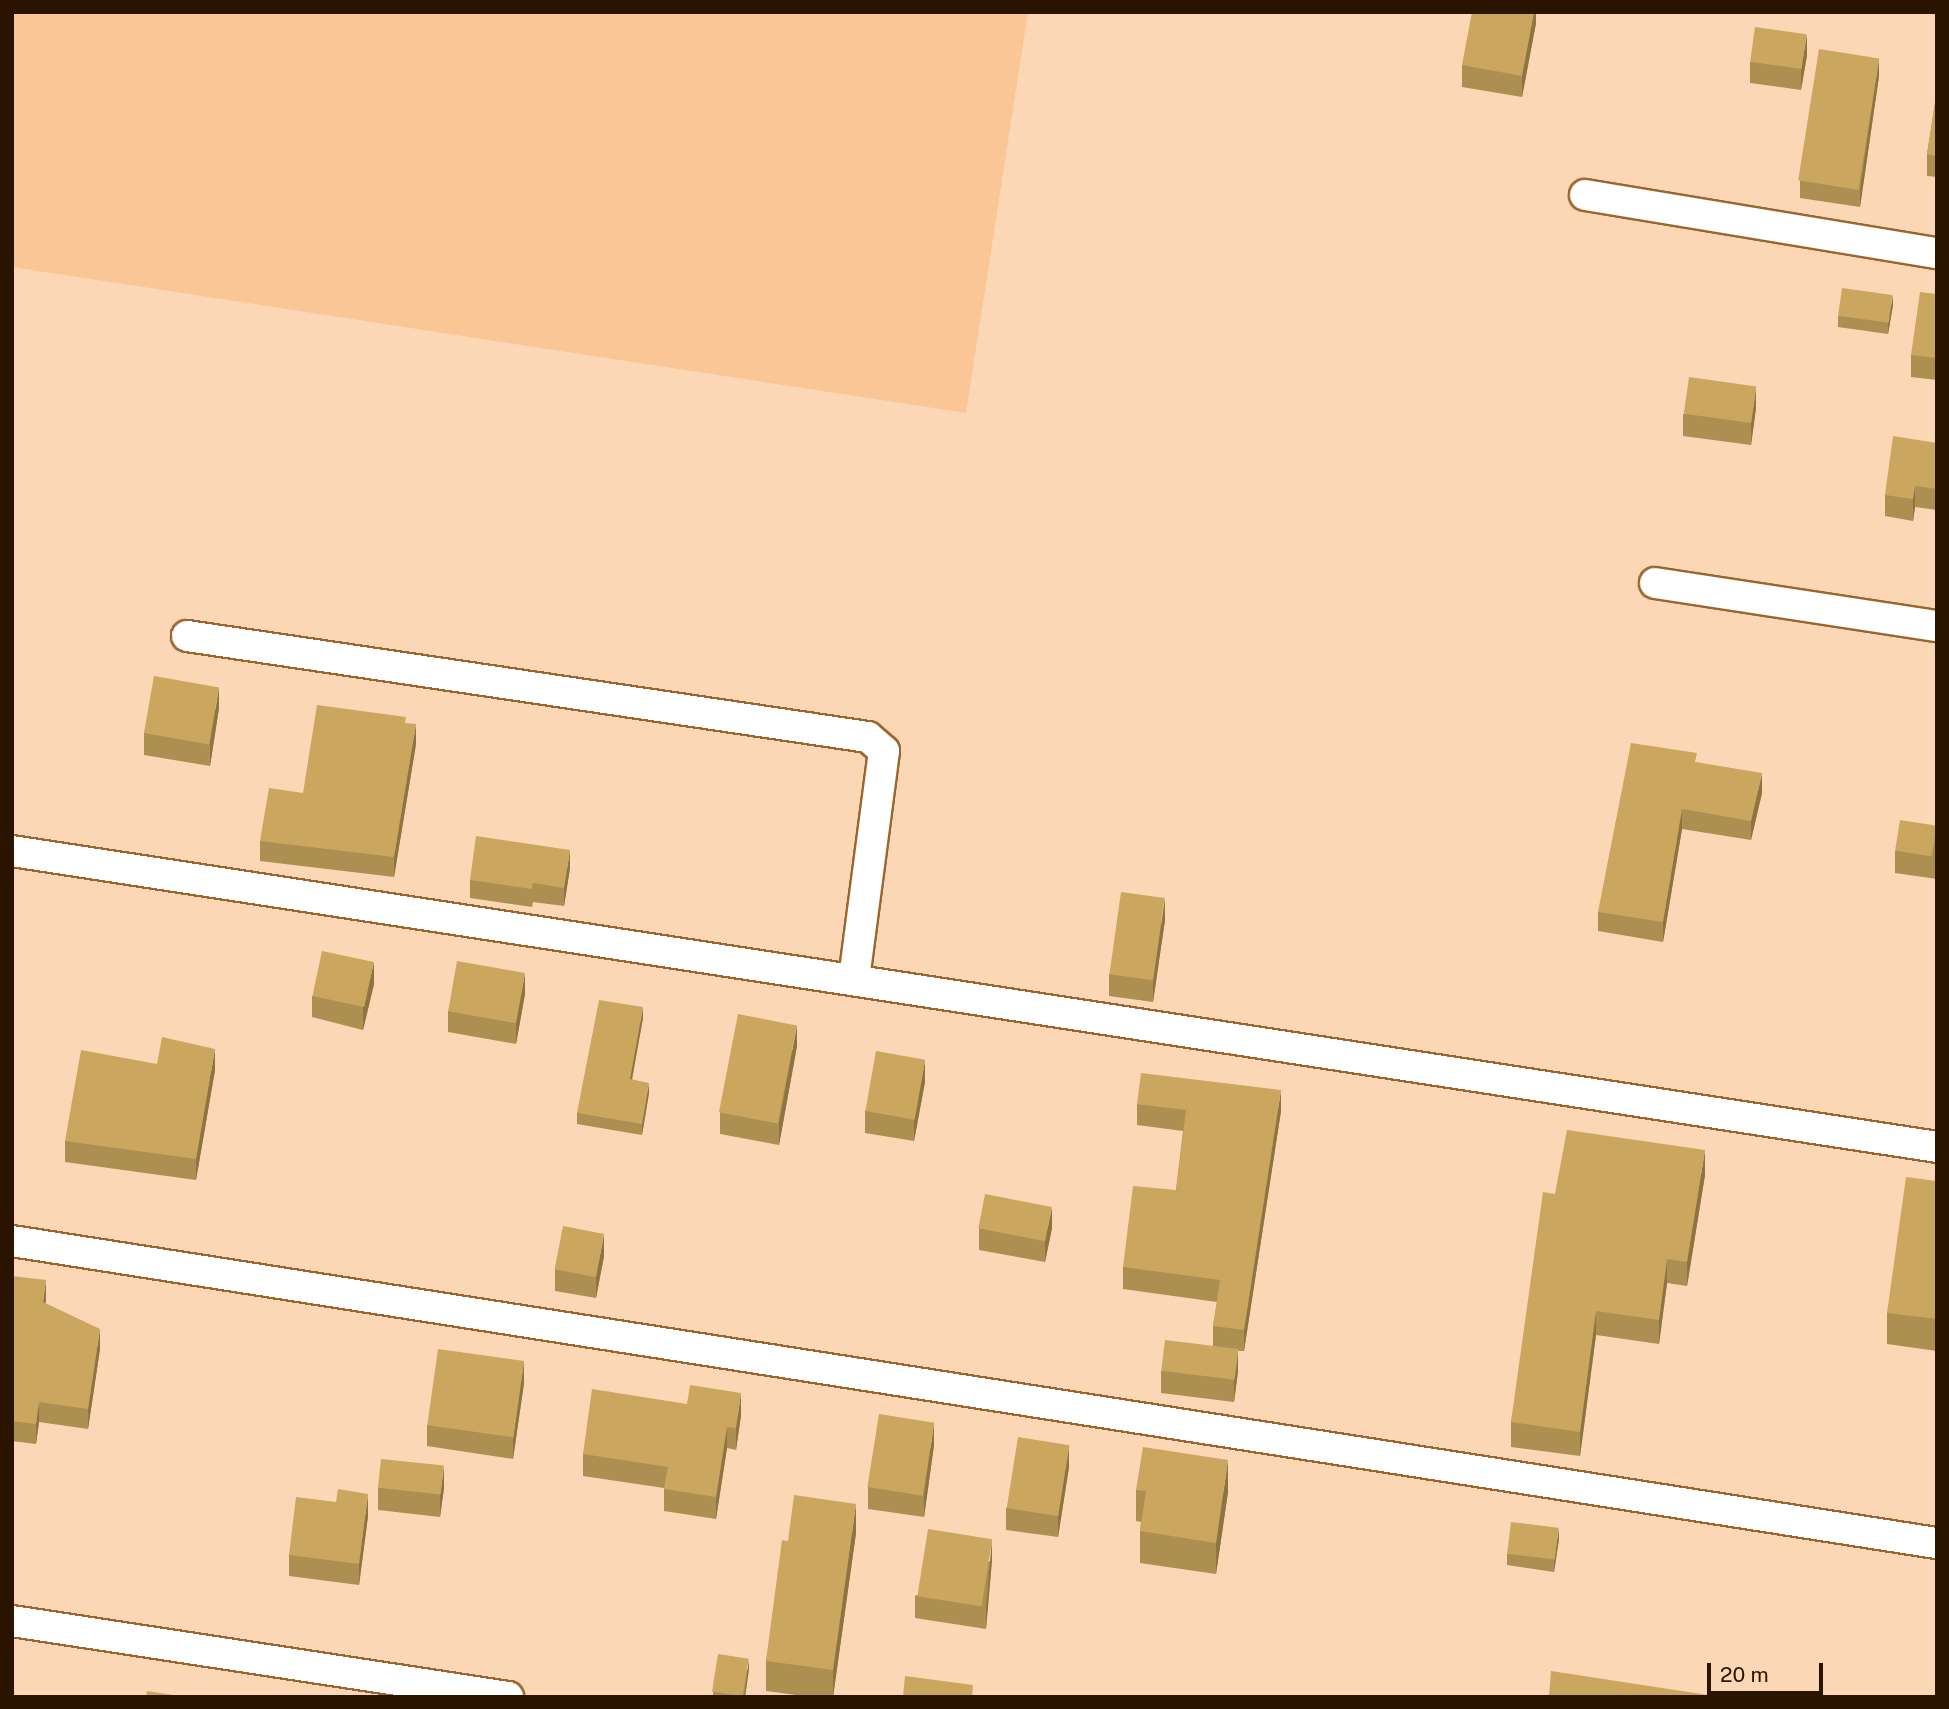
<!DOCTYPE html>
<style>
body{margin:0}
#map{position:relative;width:1949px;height:1709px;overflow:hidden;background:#fbd7b6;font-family:"Public Sans",sans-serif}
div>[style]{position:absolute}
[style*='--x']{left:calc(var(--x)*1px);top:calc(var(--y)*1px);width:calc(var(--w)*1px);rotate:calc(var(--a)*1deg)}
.built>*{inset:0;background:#fbc696}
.roads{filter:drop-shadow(2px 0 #9b652d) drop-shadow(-2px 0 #9b652d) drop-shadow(0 2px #9b652d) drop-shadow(0 -2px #9b652d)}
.minor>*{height:30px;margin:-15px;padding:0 15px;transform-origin:15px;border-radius:15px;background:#fff}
.wall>*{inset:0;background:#ae8f52}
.shaded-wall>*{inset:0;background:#8d7442}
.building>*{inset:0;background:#caa65f;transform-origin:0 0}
span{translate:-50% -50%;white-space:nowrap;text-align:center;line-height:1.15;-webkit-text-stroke:7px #fbd7b6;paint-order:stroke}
.frame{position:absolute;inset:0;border:14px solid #2a1400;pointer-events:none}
.scale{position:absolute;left:1707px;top:1663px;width:116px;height:32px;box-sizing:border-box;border:4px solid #2a1400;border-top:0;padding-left:9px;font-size:21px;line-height:24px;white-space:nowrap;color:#2a1400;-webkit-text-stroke:5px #fbd7b6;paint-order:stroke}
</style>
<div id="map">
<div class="built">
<div style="clip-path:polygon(12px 12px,1028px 12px,966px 413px,12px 267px)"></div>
</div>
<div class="roads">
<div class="minor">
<div style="--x:1585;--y:195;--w:357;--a:9.4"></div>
<div style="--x:1655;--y:583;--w:285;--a:8.7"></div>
<div style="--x:187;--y:636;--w:688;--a:8.44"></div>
<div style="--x:868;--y:737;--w:21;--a:41"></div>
<div style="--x:884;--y:751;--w:231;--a:97.5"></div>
<div style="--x:12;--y:851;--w:1948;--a:8.74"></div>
<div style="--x:12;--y:1241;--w:1949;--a:8.92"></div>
<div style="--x:12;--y:1621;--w:502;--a:8.71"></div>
</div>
</div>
<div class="wall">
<div style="clip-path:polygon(1536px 12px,1536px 23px,1522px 97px,1462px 87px,1462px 65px)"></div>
<div style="clip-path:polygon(1807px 55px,1801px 90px,1750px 83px,1750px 62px)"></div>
<div style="clip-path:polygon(1879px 76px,1860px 207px,1800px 198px,1800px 181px)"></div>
<div style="clip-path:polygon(1937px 90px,1937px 177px,1927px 176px,1927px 154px)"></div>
<div style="clip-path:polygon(1937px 294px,1937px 380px,1911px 377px,1911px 355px)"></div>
<div style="clip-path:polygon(1893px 305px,1888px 334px,1838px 327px,1838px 316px)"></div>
<div style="clip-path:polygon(1756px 408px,1751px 445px,1683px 436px,1683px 414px)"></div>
<div style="clip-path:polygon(1937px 443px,1937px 510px,1915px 507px,1913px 521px,1885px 516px,1885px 495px)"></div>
<div style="clip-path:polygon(219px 708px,210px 766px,144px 755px,144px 733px)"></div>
<div style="clip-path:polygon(406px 723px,416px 744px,394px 877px,260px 861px,260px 841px,303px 793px)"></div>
<div style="clip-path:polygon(1697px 762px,1762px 793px,1751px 840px,1682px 829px,1663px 942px,1598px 931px,1598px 912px)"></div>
<div style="clip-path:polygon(1937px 826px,1937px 879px,1895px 873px,1895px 851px)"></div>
<div style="clip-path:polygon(570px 868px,564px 906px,533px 902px,532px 907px,470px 898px,470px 880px)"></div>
<div style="clip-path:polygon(1165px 920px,1153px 1002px,1109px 996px,1109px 974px)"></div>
<div style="clip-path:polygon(374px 984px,363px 1030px,312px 1017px,312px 996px)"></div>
<div style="clip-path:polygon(525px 994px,516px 1044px,448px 1032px,448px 1011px)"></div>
<div style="clip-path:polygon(643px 1018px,632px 1079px,649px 1093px,642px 1135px,577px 1124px,577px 1113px)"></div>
<div style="clip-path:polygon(797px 1046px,779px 1145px,720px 1134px,720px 1112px)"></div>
<div style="clip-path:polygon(157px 1064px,215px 1070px,196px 1180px,65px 1162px,65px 1141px)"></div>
<div style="clip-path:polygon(925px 1082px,914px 1141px,865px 1133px,865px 1111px)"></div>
<div style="clip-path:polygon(1137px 1104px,1281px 1111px,1244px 1351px,1238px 1351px,1238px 1371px,1234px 1402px,1161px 1393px,1161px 1371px,1213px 1346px,1213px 1326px,1217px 1302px,1123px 1289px,1123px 1267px,1176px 1190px,1183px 1131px,1137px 1125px)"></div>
<div style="clip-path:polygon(1705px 1175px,1687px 1286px,1667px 1283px,1659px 1344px,1596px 1335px,1580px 1456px,1511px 1447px,1511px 1422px,1555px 1194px)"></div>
<div style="clip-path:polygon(1937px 1181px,1937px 1351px,1887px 1344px,1887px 1313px)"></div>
<div style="clip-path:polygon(979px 1228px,1052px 1228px,1045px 1262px,979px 1250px)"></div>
<div style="clip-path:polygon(604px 1256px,596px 1298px,555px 1291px,555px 1269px)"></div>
<div style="clip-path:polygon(12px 1276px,100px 1349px,88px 1429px,39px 1422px,36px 1444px,12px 1441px)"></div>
<div style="clip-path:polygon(524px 1383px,513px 1459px,427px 1446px,427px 1425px)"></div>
<div style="clip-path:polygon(741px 1415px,736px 1450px,727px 1448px,716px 1519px,664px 1511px,664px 1488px,583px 1476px,583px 1454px)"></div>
<div style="clip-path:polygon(934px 1445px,924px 1517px,868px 1509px,868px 1487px)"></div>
<div style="clip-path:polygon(1069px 1467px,1058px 1537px,1006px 1530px,1006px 1508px)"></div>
<div style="clip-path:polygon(378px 1488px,444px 1488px,440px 1517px,378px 1510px)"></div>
<div style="clip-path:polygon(1136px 1490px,1228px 1492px,1216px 1574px,1140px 1563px,1140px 1531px,1141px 1522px,1136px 1521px)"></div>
<div style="clip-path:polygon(336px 1502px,368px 1516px,359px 1585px,289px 1576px,289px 1555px)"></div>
<div style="clip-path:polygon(856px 1533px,833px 1697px,811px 1697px,766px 1691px,766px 1661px,788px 1541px)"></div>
<div style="clip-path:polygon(1559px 1539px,1554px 1572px,1507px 1565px,1507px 1554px)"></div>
<div style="clip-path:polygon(992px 1560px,986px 1629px,915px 1618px,915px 1596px)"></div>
<div style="clip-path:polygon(749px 1669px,745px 1697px,713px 1697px,713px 1692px)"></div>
</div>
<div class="shaded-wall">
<div style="clip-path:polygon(1534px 12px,1536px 12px,1536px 23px,1522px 97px,1522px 76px)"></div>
<div style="clip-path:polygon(1807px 34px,1807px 55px,1801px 90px,1801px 69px)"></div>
<div style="clip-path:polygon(1879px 58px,1879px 76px,1860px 207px,1860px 190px)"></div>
<div style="clip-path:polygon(1893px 295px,1893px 305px,1888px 334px,1888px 323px)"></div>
<div style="clip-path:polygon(1756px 387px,1756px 408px,1751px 445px,1751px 424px)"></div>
<div style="clip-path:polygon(1915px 486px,1915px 507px,1913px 521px,1913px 499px)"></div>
<div style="clip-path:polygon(219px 687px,219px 708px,210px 766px,210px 744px)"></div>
<div style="clip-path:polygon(416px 724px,416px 744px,394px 877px,394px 857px)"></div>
<div style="clip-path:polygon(1762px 773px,1762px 793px,1751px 840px,1751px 821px)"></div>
<div style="clip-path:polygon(1682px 809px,1682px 829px,1663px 942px,1663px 922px)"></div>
<div style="clip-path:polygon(570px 850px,570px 868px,564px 906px,564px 888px)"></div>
<div style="clip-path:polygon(1165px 898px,1165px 920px,1153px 1002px,1153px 981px)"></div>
<div style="clip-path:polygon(374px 962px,374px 984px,363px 1030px,363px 1008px)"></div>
<div style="clip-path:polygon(525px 973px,525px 994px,516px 1044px,516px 1022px)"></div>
<div style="clip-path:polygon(643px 1007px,643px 1018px,630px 1090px,630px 1079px)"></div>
<div style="clip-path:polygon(797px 1025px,797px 1046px,779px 1145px,779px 1123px)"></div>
<div style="clip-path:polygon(215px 1049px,215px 1070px,196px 1180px,196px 1159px)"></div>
<div style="clip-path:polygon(925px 1060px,925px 1082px,914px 1141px,914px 1120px)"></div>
<div style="clip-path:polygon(649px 1083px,649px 1093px,642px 1135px,642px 1124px)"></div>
<div style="clip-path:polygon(1281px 1090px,1281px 1111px,1244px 1351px,1244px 1330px)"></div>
<div style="clip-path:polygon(1705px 1150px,1705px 1175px,1687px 1286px,1687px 1262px)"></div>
<div style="clip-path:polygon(1052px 1207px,1052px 1228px,1045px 1262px,1045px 1241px)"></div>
<div style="clip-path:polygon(604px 1234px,604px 1256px,596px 1298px,596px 1277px)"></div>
<div style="clip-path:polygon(1667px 1259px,1667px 1283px,1659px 1344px,1659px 1320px)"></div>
<div style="clip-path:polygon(46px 1280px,46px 1300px,43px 1322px,43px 1302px)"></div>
<div style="clip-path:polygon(1596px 1311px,1596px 1335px,1580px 1456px,1580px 1432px)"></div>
<div style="clip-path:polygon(100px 1329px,100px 1349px,88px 1429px,88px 1409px)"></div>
<div style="clip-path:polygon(1238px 1349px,1238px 1371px,1234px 1402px,1234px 1380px)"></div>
<div style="clip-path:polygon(524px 1361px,524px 1383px,513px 1459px,513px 1438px)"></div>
<div style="clip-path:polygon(741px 1393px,741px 1415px,736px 1450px,736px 1428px)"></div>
<div style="clip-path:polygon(39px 1402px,39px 1422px,36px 1444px,36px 1424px)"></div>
<div style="clip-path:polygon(934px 1423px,934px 1445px,924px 1517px,924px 1495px)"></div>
<div style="clip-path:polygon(727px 1427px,727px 1448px,716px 1519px,716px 1497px)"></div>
<div style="clip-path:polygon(1069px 1445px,1069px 1467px,1058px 1537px,1058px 1516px)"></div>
<div style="clip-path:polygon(1228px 1460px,1228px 1492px,1216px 1574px,1216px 1543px)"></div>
<div style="clip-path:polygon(444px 1466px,444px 1488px,440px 1517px,440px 1496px)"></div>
<div style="clip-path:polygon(368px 1494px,368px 1516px,359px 1585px,359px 1564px)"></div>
<div style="clip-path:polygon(856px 1504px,856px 1533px,833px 1697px,833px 1670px)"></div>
<div style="clip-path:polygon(1559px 1528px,1559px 1539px,1554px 1572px,1554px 1561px)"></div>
<div style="clip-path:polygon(992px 1539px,992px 1560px,986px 1629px,986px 1607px)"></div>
<div style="clip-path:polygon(749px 1659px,749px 1669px,745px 1697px,744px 1697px)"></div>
</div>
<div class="building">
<div style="clip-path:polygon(1472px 12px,1534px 12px,1522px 76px,1462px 65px)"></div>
<div style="left:1755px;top:27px;width:52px;height:35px;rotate:8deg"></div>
<div style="left:1819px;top:49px;width:61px;height:133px;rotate:9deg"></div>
<div style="clip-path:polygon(1937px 90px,1937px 156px,1927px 154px)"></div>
<div style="left:1842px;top:288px;width:51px;height:28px;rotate:8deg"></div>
<div style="clip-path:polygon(1920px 292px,1937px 294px,1937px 358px,1911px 355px)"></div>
<div style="left:1689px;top:377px;width:68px;height:37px;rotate:8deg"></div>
<div style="clip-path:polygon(1893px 436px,1937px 443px,1937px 489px,1915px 486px,1913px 499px,1885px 495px)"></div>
<div style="left:154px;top:676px;width:66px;height:58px;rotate:10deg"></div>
<div style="clip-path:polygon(317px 705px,406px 717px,405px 723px,416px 724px,394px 857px,260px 841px,269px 788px,303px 793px)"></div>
<div style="clip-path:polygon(1631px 743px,1697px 753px,1695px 762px,1762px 773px,1751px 821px,1682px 809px,1663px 922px,1598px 912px)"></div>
<div style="left:1900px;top:820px;width:37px;height:31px;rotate:9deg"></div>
<div style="clip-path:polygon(476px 836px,570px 850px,564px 888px,533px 883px,532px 889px,470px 880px)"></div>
<div style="left:1121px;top:892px;width:44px;height:83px;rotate:8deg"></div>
<div style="left:322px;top:951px;width:53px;height:46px;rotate:12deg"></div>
<div style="left:457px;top:961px;width:69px;height:51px;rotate:10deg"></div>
<div style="clip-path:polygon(599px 1000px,643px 1007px,630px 1079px,649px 1083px,642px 1124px,577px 1113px)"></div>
<div style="left:738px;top:1014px;width:60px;height:100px;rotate:11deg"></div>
<div style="clip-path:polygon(162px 1037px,215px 1049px,196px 1159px,65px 1141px,81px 1050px,157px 1064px)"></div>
<div style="left:876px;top:1051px;width:50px;height:61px;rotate:10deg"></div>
<div style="clip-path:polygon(1141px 1073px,1281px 1090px,1244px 1330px,1213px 1326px,1220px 1280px,1123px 1267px,1133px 1186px,1176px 1190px,1186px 1110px,1137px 1104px)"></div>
<div style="clip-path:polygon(1567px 1130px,1705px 1150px,1687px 1262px,1667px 1259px,1659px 1320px,1596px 1311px,1580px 1432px,1511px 1422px,1543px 1192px,1555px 1194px)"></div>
<div style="clip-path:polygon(1906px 1177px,1937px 1181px,1937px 1319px,1887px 1313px)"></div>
<div style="left:985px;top:1194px;width:68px;height:35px;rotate:11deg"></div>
<div style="left:563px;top:1226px;width:42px;height:44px;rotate:11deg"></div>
<div style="clip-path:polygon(12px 1276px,46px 1280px,43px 1302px,100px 1329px,88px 1409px,39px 1402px,36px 1424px,12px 1421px)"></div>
<div style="left:1165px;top:1340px;width:74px;height:31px;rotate:7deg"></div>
<div style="left:438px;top:1349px;width:87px;height:77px;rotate:8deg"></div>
<div style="clip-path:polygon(690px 1385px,741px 1393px,736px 1428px,727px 1427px,716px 1497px,664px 1489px,668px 1467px,583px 1454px,592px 1389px,687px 1404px)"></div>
<div style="left:879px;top:1414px;width:56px;height:74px;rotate:9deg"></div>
<div style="left:1018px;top:1437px;width:52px;height:72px;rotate:9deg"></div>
<div style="clip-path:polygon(1143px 1447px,1228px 1460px,1216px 1543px,1140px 1531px,1146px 1491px,1136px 1490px)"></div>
<div style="left:381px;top:1459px;width:63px;height:29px;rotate:6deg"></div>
<div style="clip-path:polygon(338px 1489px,368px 1494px,359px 1564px,289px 1555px,296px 1497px,336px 1502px)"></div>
<div style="clip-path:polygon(794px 1495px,856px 1504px,833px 1670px,766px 1661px,782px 1540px,788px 1541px)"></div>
<div style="left:1511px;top:1522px;width:48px;height:32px;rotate:7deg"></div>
<div style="left:928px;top:1529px;width:65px;height:68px;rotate:9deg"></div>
<div style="left:718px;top:1654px;width:31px;height:38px;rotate:9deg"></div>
<div style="clip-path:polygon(1551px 1671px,1721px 1697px,1549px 1697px)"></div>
<div style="clip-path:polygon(905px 1676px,973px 1685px,972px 1697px,903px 1697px)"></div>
<div style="clip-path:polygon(147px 1691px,186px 1697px,146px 1697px)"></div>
</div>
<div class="frame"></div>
<div class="scale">20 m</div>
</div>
